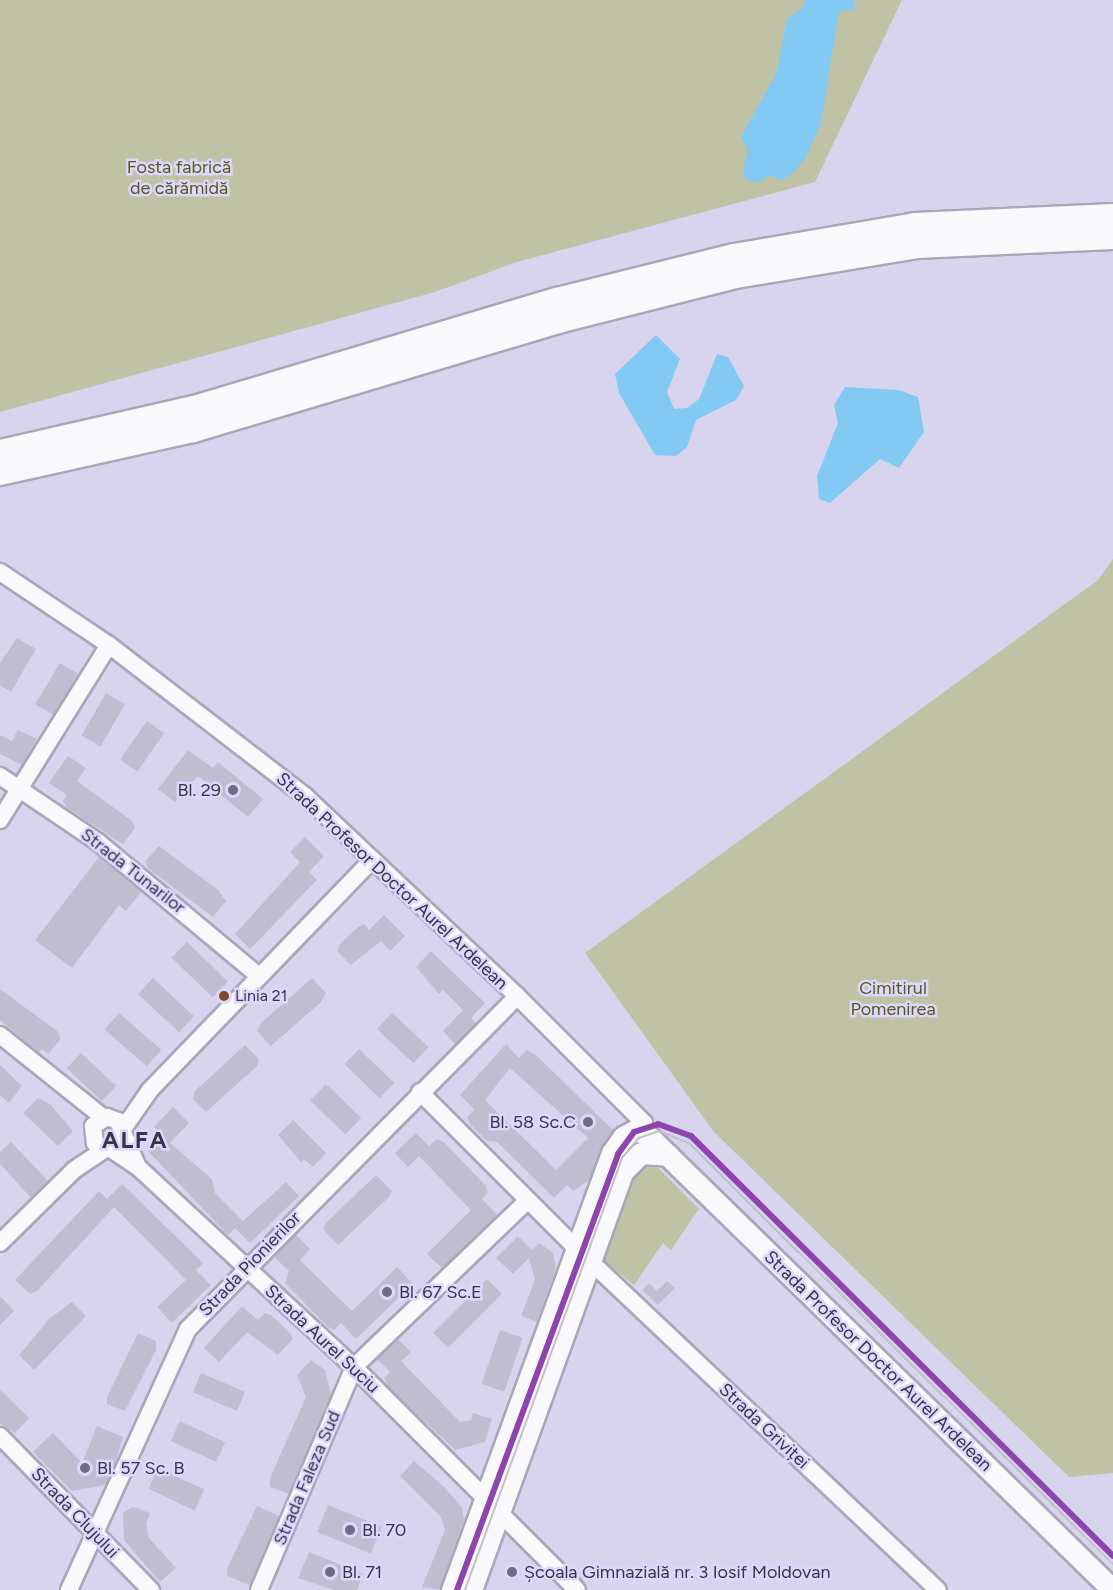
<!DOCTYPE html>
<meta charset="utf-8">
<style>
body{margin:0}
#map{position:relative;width:1113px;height:1590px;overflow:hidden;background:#d8d4ee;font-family:Figtree,sans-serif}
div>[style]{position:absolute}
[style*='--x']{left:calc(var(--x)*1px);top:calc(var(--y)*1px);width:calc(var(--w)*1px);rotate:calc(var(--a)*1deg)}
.green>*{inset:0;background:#c0c2a6}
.water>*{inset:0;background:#82c9f4}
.building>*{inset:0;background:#c0bdd1;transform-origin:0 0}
.roads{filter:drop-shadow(2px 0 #a9a6ba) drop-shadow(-2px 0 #a9a6ba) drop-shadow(0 2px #a9a6ba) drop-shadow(0 -2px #a9a6ba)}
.minor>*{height:16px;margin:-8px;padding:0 8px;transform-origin:8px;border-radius:8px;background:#f9f9fc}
.major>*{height:21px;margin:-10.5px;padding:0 10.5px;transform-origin:10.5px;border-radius:10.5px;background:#f9f9fc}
.highway>*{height:24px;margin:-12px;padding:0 12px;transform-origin:12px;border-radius:12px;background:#f9f9fc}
.tram>*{height:1.5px;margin:-0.75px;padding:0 0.75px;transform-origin:0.75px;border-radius:0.75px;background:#c2c0c8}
.tram-1>*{height:6px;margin:-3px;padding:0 3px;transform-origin:3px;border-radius:3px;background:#8e44ad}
.dots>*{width:16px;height:16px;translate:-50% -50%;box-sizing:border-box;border:3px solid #ddd7fe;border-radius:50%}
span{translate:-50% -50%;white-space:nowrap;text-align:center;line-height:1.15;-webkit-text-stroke:5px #ddd7fe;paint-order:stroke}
.bus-label{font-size:16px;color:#373447}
.left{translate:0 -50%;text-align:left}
.park-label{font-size:18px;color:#575a15}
.poi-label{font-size:18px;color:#373447}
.right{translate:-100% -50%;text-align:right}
.street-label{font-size:18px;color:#373447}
.district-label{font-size:24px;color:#373447;font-weight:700;letter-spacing:1.5px}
</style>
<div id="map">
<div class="green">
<div style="clip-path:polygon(0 0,902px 0,815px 182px,517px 262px,435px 292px,0 412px)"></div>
<div style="clip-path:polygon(1113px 559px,1113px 1473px,1069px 1477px,714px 1132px,585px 953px,1098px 580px)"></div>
<div style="clip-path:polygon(647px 1163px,658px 1168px,699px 1209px,671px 1250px,663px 1243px,634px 1285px,603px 1260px,634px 1171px)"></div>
</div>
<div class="water">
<div style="clip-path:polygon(804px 0,855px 0,854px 9px,839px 12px,821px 123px,805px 159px,791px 175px,781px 180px,771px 175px,759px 182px,746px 180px,743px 171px,748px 151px,741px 137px,776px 74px,787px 19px,804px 6px)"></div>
<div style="clip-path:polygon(656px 335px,680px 359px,667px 392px,674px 409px,687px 408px,699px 399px,717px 354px,728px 357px,744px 386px,736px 400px,696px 420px,687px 447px,676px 456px,655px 455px,619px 393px,615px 374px)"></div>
<div style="clip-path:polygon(845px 387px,898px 390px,918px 397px,924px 432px,899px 468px,880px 459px,830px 503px,819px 499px,817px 476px,838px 423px,834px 405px)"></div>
</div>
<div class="building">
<div style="clip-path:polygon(17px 638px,36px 649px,11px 692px,0 685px,0 663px)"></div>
<div style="left:60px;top:663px;width:21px;height:48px;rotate:31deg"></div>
<div style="left:106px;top:693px;width:22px;height:49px;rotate:30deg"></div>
<div style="left:147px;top:721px;width:21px;height:47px;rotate:35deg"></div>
<div style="clip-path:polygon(18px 730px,37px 739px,22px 765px,0 754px,0 735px,12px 741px)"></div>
<div style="clip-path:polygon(188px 750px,213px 768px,218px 762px,263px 799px,248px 817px,198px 776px,175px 802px,158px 789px)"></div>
<div style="clip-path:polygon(68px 756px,86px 768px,77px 781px,132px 821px,135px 828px,123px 844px,67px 808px,63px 801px,67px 795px,49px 783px)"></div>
<div style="clip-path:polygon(305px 837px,324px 856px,309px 872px,317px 880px,250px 949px,235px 934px,300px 862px,290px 852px)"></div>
<div style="clip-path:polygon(159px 846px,218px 890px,226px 901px,213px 917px,149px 869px,145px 862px)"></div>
<div style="clip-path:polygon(99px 857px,141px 892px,126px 911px,119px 905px,72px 968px,35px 940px)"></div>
<div style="clip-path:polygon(384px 915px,405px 936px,390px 951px,381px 941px,351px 965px,337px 951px,340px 944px,358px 927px,364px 924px,369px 930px)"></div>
<div style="left:187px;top:942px;width:57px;height:22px;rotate:44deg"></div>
<div style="clip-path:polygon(431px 951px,485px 1003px,471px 1018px,476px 1023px,455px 1044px,443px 1031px,463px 1010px,443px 990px,439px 994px,416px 967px)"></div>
<div style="left:153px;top:978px;width:56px;height:22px;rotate:43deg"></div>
<div style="clip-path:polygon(312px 978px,326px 993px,321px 1002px,271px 1046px,257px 1031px,260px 1024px)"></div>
<div style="clip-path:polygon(0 989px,57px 1031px,61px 1039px,48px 1054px,42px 1049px,39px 1053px,0 1020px)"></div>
<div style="left:119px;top:1013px;width:56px;height:22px;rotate:41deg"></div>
<div style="left:392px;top:1013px;width:50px;height:22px;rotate:43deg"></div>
<div style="clip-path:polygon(evenodd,506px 1044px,519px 1058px,527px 1050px,538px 1057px,613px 1130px,589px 1180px,573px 1191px,567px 1185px,554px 1198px,497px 1142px,487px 1141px,470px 1124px,467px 1117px,475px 1110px,460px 1095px,506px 1044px,510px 1068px,588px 1138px,556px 1170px,485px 1100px,510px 1068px)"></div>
<div style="clip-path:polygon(245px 1045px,259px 1059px,257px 1066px,206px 1112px,193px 1099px,195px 1091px)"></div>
<div style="left:359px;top:1049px;width:49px;height:21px;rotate:44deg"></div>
<div style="left:81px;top:1053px;width:48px;height:21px;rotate:43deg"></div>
<div style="clip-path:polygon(0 1065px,22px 1086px,9px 1103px,0 1095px)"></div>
<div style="left:326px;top:1084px;width:49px;height:23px;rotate:44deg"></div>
<div style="clip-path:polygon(38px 1098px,50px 1104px,73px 1131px,58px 1146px,23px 1113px)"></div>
<div style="clip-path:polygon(173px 1107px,189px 1123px,170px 1143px,212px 1179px,215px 1193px,243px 1221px,286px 1182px,299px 1196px,250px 1243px,235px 1228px,228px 1235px,147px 1150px,162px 1135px,154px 1127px)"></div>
<div style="clip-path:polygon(293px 1120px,326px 1153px,313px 1167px,304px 1159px,301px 1162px,278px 1135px)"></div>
<div style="clip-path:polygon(416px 1133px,429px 1146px,437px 1139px,444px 1142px,486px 1186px,488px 1193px,482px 1199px,497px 1215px,442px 1268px,427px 1254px,471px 1210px,419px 1156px,408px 1167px,395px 1153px)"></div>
<div style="clip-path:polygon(11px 1142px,48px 1181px,31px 1198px,0 1164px,0 1152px)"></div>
<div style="clip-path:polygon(376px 1175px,392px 1191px,389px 1197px,338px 1245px,323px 1229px,326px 1223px)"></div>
<div style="clip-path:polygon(122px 1184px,203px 1263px,196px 1270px,211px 1285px,172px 1323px,157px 1307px,186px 1280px,114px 1207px,37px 1291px,30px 1294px,15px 1280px,99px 1191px,107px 1199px)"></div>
<div style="clip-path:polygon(296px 1235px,310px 1249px,300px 1260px,352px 1311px,397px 1267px,413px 1284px,356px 1339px,341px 1323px,334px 1330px,328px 1327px,285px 1283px,289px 1271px,274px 1257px)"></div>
<div style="clip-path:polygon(518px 1236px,532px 1250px,539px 1243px,553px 1253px,556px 1268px,537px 1322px,521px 1316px,535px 1280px,529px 1258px,513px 1274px,496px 1258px)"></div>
<div style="left:487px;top:1279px;width:21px;height:76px;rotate:45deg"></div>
<div style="clip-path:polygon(667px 1281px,675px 1288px,658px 1305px,642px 1290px,649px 1283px,657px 1291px)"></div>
<div style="clip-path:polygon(0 1296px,14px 1311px,0 1325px)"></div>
<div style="clip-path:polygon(72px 1302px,86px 1316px,34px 1370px,19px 1355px,50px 1318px)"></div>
<div style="clip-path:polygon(242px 1306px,258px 1320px,265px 1313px,271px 1315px,290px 1333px,293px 1339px,278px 1355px,247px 1332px,219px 1362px,204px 1348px)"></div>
<div style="left:500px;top:1330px;width:24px;height:57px;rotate:19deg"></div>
<div style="clip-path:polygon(138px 1333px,156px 1341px,156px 1350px,125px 1411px,107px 1404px,107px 1397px)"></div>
<div style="clip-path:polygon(398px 1339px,411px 1352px,401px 1361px,460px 1422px,471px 1420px,473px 1413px,492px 1419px,485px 1442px,455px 1450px,388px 1387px,384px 1378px,390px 1372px,377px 1359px)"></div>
<div style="clip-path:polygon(311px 1360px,325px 1370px,331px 1395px,289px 1494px,270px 1487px,270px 1478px,306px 1397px,297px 1375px)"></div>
<div style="left:201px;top:1373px;width:48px;height:21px;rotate:23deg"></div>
<div style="clip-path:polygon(0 1390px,29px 1418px,15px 1433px,0 1424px)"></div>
<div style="left:180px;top:1421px;width:50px;height:22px;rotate:25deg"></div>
<div style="clip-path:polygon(97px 1426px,123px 1437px,115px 1464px,105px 1485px,72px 1491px,33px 1452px,53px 1433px,82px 1463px)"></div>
<div style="clip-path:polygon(414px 1461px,443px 1486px,462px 1507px,464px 1519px,440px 1590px,422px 1587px,445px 1530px,441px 1517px,400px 1476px)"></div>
<div style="left:158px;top:1468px;width:51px;height:23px;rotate:25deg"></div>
<div style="left:328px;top:1505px;width:58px;height:29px;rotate:22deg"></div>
<div style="clip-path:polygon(257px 1506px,279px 1516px,250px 1585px,227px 1576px,227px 1569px)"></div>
<div style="clip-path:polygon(133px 1507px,150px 1513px,146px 1524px,149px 1538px,176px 1568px,160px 1582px,124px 1540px,123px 1512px)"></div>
<div style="clip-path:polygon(309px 1552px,363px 1574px,357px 1590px,334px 1590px,298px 1578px)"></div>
</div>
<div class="roads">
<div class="minor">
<div style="--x:0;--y:572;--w:131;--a:33.8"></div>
<div style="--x:109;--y:645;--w:247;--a:37.6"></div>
<div style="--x:305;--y:796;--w:291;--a:43.3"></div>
<div style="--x:517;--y:996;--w:180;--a:45"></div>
<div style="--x:644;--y:1123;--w:9;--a:90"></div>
<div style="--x:0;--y:776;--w:118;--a:34"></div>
<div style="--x:98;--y:842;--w:209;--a:39.8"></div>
<div style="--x:0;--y:820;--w:206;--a:-58.1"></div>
<div style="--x:0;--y:1035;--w:133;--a:38.6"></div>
<div style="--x:420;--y:1092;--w:222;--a:45"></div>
<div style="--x:123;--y:1129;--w:47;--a:-55.3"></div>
<div style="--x:150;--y:1090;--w:320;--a:-46"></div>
<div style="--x:123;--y:1137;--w:12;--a:125"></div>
<div style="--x:116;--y:1147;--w:11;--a:170"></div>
<div style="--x:105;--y:1149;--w:12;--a:-149"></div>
<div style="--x:95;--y:1143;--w:17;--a:-97"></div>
<div style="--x:93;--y:1126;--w:17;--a:-33"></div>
<div style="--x:107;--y:1117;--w:12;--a:20"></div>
<div style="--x:118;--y:1121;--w:48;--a:66.6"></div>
<div style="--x:111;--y:1149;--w:34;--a:34"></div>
<div style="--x:139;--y:1168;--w:293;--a:42.8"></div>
<div style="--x:354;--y:1367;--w:315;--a:45"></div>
<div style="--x:0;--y:1243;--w:104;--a:-44.6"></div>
<div style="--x:74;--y:1170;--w:37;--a:-34"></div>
<div style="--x:591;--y:1262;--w:477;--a:43.4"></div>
<div style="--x:0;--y:1436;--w:216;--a:45.6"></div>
<div style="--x:69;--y:1590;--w:287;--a:-65.5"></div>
<div style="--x:188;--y:1329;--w:468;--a:-45.3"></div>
<div style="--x:259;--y:1590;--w:242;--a:-66.9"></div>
<div style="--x:354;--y:1367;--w:238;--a:-43.8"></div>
</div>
<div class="major">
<div style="--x:452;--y:1590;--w:465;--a:-69.9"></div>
<div style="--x:612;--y:1153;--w:19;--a:-55"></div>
<div style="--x:623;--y:1137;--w:15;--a:-28"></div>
<div style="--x:636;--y:1130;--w:11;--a:22"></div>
<div style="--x:646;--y:1134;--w:653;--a:44.32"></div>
<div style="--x:471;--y:1590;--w:446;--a:-70.1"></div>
<div style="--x:623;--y:1171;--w:25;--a:-45"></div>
<div style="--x:641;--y:1153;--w:27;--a:4"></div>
</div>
<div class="highway">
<div style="--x:0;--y:452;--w:199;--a:-12.8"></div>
<div style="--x:194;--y:408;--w:379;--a:-16.6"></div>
<div style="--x:557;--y:300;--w:182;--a:-14"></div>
<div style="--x:734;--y:256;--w:184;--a:-9.7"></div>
<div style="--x:915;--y:225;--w:198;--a:-2.6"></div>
<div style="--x:0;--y:473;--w:198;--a:-12.6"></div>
<div style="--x:193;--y:430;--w:385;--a:-16.6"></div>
<div style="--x:562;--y:320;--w:179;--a:-14.2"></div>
<div style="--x:736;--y:276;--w:183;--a:-9.4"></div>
<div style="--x:917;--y:246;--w:196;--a:-2.6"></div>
</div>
</div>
<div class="tram">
<div style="--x:465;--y:1590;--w:461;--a:-70"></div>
<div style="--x:623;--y:1157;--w:25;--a:-50"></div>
<div style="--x:639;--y:1138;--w:21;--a:-19"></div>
<div style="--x:659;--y:1131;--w:32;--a:22"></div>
<div style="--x:689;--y:1143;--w:598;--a:44.8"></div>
</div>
<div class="tram-1">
<div style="--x:457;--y:1590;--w:465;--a:-69.7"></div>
<div style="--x:618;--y:1154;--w:27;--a:-54"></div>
<div style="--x:634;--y:1132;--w:25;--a:-18"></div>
<div style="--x:658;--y:1124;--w:35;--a:20"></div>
<div style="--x:691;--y:1136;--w:595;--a:44.86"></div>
</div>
<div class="dots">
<div style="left:233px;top:790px;background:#6f6c81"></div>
<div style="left:224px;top:996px;background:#7a4b2a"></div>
<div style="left:588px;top:1122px;background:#6f6c81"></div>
<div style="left:387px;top:1292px;background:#6f6c81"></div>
<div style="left:85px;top:1468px;background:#6f6c81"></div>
<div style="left:350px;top:1530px;background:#6f6c81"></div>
<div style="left:330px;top:1572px;background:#6f6c81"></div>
<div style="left:512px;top:1572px;background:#6f6c81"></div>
</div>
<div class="bus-label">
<span class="left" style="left:235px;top:996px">Linia 21</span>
</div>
<div class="park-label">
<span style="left:179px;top:178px">Fosta fabrică<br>de cărămidă</span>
<span style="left:893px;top:999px">Cimitirul<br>Pomenirea</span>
</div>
<div class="poi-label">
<span class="right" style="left:221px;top:790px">Bl. 29</span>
<span class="right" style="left:576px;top:1122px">Bl. 58 Sc.C</span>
<span class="left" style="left:399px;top:1292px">Bl. 67 Sc.E</span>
<span class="left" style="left:97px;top:1468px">Bl. 57 Sc. B</span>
<span class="left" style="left:362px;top:1530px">Bl. 70</span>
<span class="left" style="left:342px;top:1572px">Bl. 71</span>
<span class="left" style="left:524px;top:1572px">Școala Gimnazială nr. 3 Iosif Moldovan</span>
</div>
<div class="street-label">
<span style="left:133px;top:871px;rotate:38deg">Strada Tunarilor</span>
<span style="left:392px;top:881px;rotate:43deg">Strada Profesor Doctor Aurel Ardelean</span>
<span style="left:250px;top:1264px;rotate:-46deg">Strada Pionierilor</span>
<span style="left:322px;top:1339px;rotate:43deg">Strada Aurel Suciu</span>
<span style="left:878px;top:1361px;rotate:44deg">Strada Profesor Doctor Aurel Ardelean</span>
<span style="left:764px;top:1426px;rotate:43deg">Strada Griviței</span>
<span style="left:307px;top:1478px;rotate:-67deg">Strada Faleza Sud</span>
<span style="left:75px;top:1513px;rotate:46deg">Strada Clujului</span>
</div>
<div class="district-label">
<span style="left:135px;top:1140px">ALFA</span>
</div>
</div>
